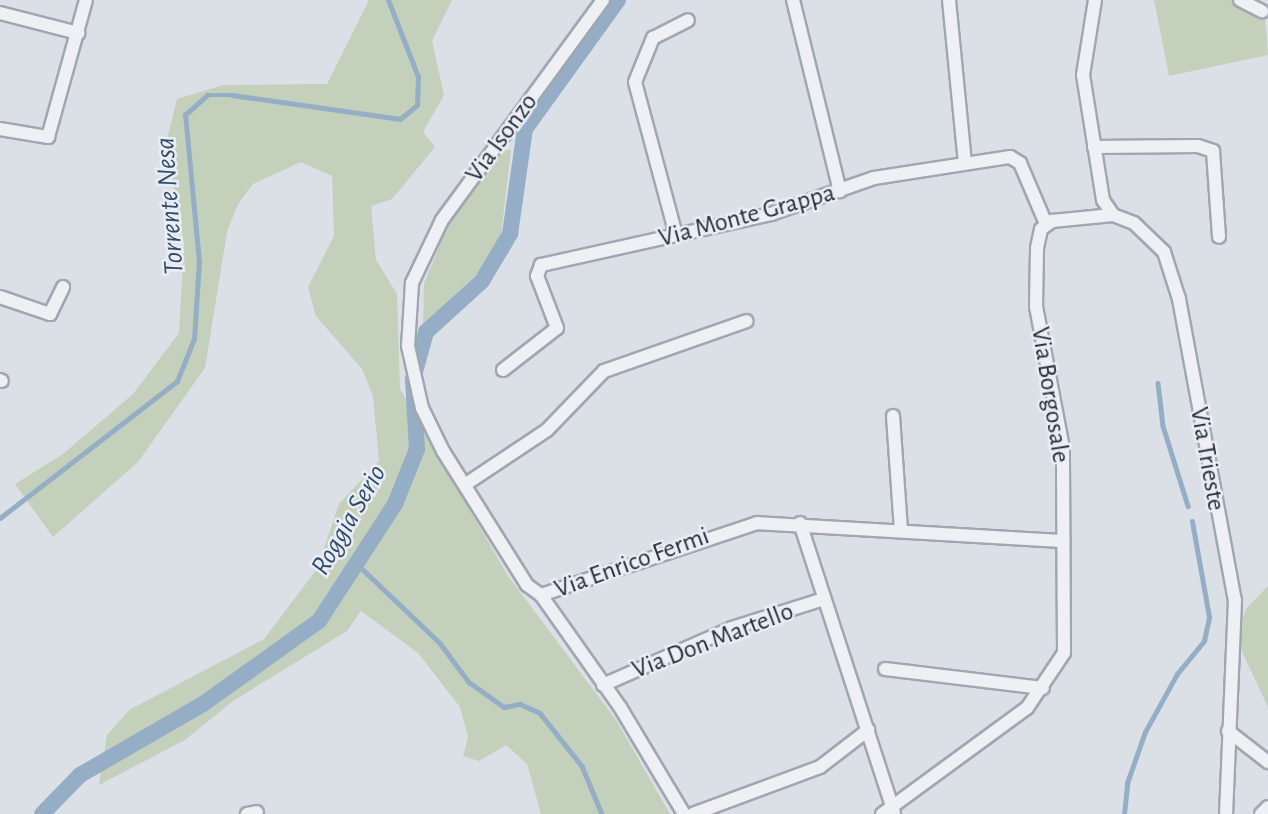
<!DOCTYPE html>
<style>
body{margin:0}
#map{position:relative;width:1268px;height:814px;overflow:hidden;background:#dbe0e6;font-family:"Alegreya Sans",sans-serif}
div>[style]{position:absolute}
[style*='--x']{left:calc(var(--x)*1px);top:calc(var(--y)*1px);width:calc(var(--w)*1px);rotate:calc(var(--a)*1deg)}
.green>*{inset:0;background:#c2d0bc}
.stream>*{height:4.5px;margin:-2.25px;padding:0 2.25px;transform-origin:2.25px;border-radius:2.25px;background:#95aec6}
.canal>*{height:16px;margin:-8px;padding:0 8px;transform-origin:8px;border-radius:8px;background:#95aec6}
.roads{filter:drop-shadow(2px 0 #a1a7b0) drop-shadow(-2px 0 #a1a7b0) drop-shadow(0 2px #a1a7b0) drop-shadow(0 -2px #a1a7b0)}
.minor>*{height:12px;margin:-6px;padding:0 6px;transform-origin:6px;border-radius:6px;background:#eef0f4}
span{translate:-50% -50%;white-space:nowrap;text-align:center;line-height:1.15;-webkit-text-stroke:5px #eaeef4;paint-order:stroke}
.street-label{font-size:26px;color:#252e3c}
.water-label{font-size:28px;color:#304d6f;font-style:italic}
</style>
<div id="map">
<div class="green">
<div style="clip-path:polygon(369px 0,452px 0,432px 41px,444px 95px,423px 132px,435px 147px,392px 199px,371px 206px,376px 260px,397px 294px,400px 389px,508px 576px,616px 720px,670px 814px,541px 814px,527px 764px,506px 745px,479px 761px,463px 756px,468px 737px,460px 707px,418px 653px,361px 611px,347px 631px,233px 701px,185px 740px,99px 785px,107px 735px,129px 710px,264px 639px,317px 569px,339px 504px,379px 461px,373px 396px,362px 369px,316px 316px,308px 287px,334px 236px,332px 176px,301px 162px,253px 184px,238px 204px,227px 232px,205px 368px,138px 462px,53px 537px,15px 484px,63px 454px,133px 394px,179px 333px,184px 244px,166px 143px,177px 99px,223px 85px,327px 84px)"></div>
<div style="clip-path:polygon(1154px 0,1233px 0,1265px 19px,1268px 55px,1169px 76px)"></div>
<div style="clip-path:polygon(504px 150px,511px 150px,501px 235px,478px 273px,423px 325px,424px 284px,447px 227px)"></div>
<div style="clip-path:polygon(1268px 586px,1268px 707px,1236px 639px,1246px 609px)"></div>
</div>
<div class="stream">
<div style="--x:1158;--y:383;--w:43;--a:83.4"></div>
<div style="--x:1163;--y:426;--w:84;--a:72.6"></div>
<div style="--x:0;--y:518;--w:224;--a:-37.7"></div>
<div style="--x:177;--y:381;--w:45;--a:-68"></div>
<div style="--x:194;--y:339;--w:77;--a:-86.3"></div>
<div style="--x:199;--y:262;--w:148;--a:-95.4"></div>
<div style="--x:185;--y:115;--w:30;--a:-42"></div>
<div style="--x:207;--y:95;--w:25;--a:0"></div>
<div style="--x:232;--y:95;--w:170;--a:8.1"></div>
<div style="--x:400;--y:119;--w:22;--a:-39"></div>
<div style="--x:417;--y:105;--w:28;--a:-88"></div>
<div style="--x:418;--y:77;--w:83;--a:-111.3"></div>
<div style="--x:356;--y:563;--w:116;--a:43.6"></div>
<div style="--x:440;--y:643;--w:49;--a:53.4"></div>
<div style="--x:469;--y:682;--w:43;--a:35.5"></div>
<div style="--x:504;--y:707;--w:16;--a:-11"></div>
<div style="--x:520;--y:704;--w:22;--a:24"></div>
<div style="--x:540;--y:713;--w:68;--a:51.6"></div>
<div style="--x:582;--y:766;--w:52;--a:67.4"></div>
<div style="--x:1124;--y:814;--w:31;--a:-84"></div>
<div style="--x:1127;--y:783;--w:54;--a:-70.6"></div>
<div style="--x:1145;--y:732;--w:66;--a:-61.1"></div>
<div style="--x:1177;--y:674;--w:43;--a:-50.7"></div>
<div style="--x:1204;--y:641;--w:25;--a:-78"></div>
<div style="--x:1209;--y:617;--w:97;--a:-100.1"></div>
</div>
<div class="canal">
<div style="--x:42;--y:814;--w:54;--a:-45.7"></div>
<div style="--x:80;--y:775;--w:142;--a:-30"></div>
<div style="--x:203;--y:704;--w:143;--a:-35.6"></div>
<div style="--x:319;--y:621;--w:140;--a:-57"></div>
<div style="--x:395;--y:504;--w:59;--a:-68.2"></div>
<div style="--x:417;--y:449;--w:70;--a:-93.3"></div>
<div style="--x:413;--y:379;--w:49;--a:-74.5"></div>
<div style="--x:426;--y:332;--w:76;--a:-42.3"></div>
<div style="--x:482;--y:281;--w:55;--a:-59.2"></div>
<div style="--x:510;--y:234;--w:106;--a:-81.9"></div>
<div style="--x:525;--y:129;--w:159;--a:-54.2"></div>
</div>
<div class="roads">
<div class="minor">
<div style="--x:603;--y:0;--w:273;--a:126.2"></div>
<div style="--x:442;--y:220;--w:70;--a:115.5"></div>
<div style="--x:412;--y:283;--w:63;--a:93.6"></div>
<div style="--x:408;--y:346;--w:64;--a:77.3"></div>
<div style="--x:422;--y:408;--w:48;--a:64"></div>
<div style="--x:443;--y:451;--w:158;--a:57.9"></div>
<div style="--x:527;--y:585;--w:17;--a:36"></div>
<div style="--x:541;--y:595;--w:137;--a:54.8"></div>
<div style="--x:620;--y:707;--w:125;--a:59.1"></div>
<div style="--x:793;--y:0;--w:197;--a:76.2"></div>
<div style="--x:949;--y:0;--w:163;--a:84.4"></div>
<div style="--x:1095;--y:0;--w:76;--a:99.1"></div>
<div style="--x:1083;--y:75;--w:127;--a:80.9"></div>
<div style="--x:1103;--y:200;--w:18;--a:56"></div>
<div style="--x:1240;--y:0;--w:25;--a:27"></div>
<div style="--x:0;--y:13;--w:81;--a:14.4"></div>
<div style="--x:0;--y:129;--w:49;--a:9.5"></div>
<div style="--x:48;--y:137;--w:142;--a:-74.5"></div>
<div style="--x:1094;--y:147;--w:104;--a:-0.6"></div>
<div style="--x:1198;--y:146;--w:16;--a:18"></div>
<div style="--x:1213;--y:151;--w:86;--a:86"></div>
<div style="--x:676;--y:235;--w:158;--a:-105"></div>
<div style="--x:635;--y:82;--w:48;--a:-67.8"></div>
<div style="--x:653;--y:38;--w:39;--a:-27"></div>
<div style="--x:0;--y:297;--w:53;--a:18.8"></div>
<div style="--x:50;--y:314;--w:30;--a:-64"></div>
<div style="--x:503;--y:370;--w:68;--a:-37.9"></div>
<div style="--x:557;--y:328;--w:56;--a:-111"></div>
<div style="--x:537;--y:276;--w:12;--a:-70"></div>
<div style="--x:541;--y:265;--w:236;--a:-12.5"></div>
<div style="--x:771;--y:214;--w:109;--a:-19.3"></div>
<div style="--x:874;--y:178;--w:138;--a:-8.8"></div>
<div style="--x:1010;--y:157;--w:12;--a:31"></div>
<div style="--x:1020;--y:163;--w:66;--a:66.9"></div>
<div style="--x:0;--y:380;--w:2;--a:27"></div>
<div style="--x:893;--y:416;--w:114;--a:86"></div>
<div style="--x:466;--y:484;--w:97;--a:-33.7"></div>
<div style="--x:547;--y:430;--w:82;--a:-46"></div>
<div style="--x:604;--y:371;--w:151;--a:-19.3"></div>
<div style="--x:800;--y:523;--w:304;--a:72"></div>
<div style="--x:541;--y:595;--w:228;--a:-18.4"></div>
<div style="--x:757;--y:523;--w:307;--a:3.4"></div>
<div style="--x:885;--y:669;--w:159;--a:6.9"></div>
<div style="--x:603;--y:685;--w:141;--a:-23.8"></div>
<div style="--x:732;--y:628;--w:96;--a:-17.5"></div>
<div style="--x:1228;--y:731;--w:51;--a:37.8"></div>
<div style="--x:247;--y:814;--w:10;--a:-11"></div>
<div style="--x:693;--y:814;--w:135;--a:-20.3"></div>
<div style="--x:820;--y:767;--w:61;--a:-37.6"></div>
<div style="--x:882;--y:814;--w:180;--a:-36.2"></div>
<div style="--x:1027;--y:708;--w:66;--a:-56.1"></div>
<div style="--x:1064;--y:653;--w:205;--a:-90.3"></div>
<div style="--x:1063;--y:448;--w:144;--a:-100.8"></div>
<div style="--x:1036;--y:307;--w:59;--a:-89"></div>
<div style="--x:1037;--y:248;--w:19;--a:-78"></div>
<div style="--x:1041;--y:229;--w:14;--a:-36"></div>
<div style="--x:1052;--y:221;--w:61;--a:-5.6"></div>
<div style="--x:1113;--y:215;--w:22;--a:21"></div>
<div style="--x:1134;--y:223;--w:42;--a:44"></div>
<div style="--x:1164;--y:252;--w:49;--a:72.3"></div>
<div style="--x:1179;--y:299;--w:306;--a:79.5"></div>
<div style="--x:1235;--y:600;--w:214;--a:92.4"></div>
<div style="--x:1261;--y:814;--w:10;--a:-45"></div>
</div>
</div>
<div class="street-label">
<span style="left:502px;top:138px;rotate:-54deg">Via Isonzo</span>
<span style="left:747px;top:216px;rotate:-15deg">Via Monte Grappa</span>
<span style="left:1050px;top:395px;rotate:81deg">Via Borgosale</span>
<span style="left:1207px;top:459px;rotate:80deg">Via Trieste</span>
<span style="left:632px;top:563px;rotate:-20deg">Via Enrico Fermi</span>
<span style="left:713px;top:641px;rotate:-21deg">Via Don Martello</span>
</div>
<div class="water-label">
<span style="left:170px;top:206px;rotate:-94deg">Torrente Nesa</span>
<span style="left:349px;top:520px;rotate:-60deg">Roggia Serio</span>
</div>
</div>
